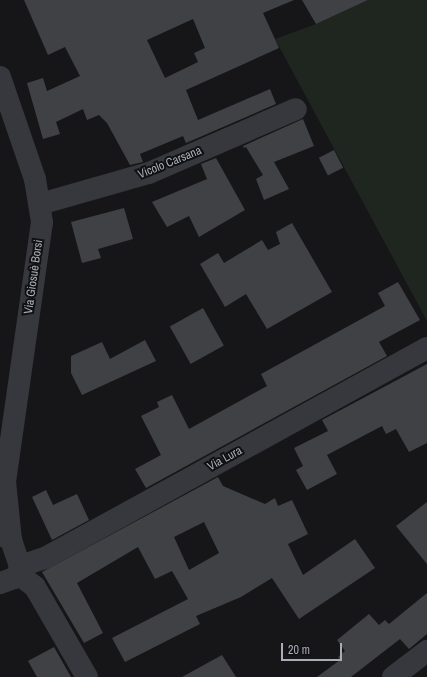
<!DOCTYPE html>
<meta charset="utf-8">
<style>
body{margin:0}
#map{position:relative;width:427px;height:677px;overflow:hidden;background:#161618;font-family:"Archivo Narrow",sans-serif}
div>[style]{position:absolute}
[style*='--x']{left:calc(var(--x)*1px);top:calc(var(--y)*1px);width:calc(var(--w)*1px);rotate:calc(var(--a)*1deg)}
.green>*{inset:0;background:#1e261f}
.building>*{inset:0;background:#404145;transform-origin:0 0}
.minor>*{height:22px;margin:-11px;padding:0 11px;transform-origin:11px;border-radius:11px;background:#37383d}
span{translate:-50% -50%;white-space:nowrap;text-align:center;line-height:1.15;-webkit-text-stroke:4px #111113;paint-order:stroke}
.street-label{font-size:12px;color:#a8adb8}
.scale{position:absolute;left:281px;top:643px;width:61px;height:18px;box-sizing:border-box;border:2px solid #a8adb8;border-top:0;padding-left:5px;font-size:12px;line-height:14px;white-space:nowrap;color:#a8adb8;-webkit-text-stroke:3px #111113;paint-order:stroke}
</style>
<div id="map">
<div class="green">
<div style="clip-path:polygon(368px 0,427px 0,427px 321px,275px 39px,316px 24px)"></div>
</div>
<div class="building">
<div style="clip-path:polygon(evenodd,24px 0,294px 0,263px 13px,279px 48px,186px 90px,198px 120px,270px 89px,276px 104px,186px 143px,183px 136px,140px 154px,143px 162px,130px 165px,107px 123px,99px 115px,87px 120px,83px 109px,56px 122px,60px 134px,43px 139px,27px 83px,43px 78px,47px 91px,80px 76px,65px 47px,48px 55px,24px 0,193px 19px,205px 48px,194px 53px,198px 62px,165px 78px,147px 40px,193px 19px)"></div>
<div style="clip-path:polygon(302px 0,368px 0,316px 24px)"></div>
<div style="clip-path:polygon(303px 119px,314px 146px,274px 162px,289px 189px,264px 200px,256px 179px,263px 175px,246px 147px,244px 148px,243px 146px)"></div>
<div style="left:334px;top:150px;width:20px;height:17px;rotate:63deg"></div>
<div style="clip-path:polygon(216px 158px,245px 210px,199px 237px,189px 216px,167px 227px,152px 202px,207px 179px,201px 164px)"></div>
<div style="clip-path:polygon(124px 208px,133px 239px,98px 249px,101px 258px,82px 263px,71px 222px)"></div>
<div style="clip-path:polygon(292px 223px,332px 292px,267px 329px,246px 294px,225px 307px,200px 264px,218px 253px,224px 263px,262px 240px,268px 250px,280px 244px,276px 232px)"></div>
<div style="clip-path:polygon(398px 282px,420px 320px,379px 342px,387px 356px,146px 488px,135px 469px,161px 455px,141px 416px,159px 407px,157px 402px,172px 395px,189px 429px,267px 386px,261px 374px,385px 306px,378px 293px)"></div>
<div style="left:203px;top:308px;width:43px;height:38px;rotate:61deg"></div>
<div style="clip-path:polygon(145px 340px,156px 361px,82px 395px,71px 373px,71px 356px,102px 342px,110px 359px)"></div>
<div style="clip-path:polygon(427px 364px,427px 443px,409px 452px,396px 429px,386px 434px,382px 426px,327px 455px,337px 474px,307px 490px,296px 470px,303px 466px,294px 448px,328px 431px,322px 420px)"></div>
<div style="clip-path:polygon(evenodd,218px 477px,223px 486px,265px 504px,275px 498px,278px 506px,292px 500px,308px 534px,288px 544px,303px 575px,355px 539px,375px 568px,299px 619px,272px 578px,241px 597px,196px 616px,200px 624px,125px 662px,112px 638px,188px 599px,172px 571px,155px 579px,138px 547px,77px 583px,103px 633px,84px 643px,42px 572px,218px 477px,204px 522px,219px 553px,189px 570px,174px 537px,204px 522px)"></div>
<div style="clip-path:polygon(46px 490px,53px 505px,77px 494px,89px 520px,52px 540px,32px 497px)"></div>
<div style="clip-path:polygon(427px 502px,427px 564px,396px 526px)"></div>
<div style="clip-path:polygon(427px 593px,427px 634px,409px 649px,400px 639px,351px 677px,317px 677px,340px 660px,338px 657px,345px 651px,337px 640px,369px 614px,379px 625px,385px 620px,389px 624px)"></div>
<div style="clip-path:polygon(54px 647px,71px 677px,37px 677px,28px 661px)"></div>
<div style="clip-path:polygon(222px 655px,236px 677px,182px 677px)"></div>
</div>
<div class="minor">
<div style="--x:0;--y:77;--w:108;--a:71.1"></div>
<div style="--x:35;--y:179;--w:44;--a:80.8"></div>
<div style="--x:42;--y:222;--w:262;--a:98.1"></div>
<div style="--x:5;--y:481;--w:12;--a:114"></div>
<div style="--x:40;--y:204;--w:113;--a:-15.9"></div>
<div style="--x:149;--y:173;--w:160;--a:-23.5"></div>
<div style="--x:5;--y:481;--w:59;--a:84.2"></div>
<div style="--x:0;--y:534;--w:13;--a:29"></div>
<div style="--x:11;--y:540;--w:28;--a:71"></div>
<div style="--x:20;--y:566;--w:8;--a:104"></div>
<div style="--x:18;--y:574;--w:6;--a:135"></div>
<div style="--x:14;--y:578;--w:15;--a:160"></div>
<div style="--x:20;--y:566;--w:26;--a:-18"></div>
<div style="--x:45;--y:558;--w:436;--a:-28.8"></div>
<div style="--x:18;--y:574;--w:21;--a:37"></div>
<div style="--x:35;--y:587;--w:104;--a:60"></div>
<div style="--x:393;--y:677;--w:43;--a:-37.4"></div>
</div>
<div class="street-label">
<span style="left:170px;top:163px;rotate:-22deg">Vicolo Carsana</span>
<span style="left:34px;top:277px;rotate:-82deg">Via Giosuè Borsi</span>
<span style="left:225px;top:459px;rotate:-29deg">Via Lura</span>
</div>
<div class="scale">20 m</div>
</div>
